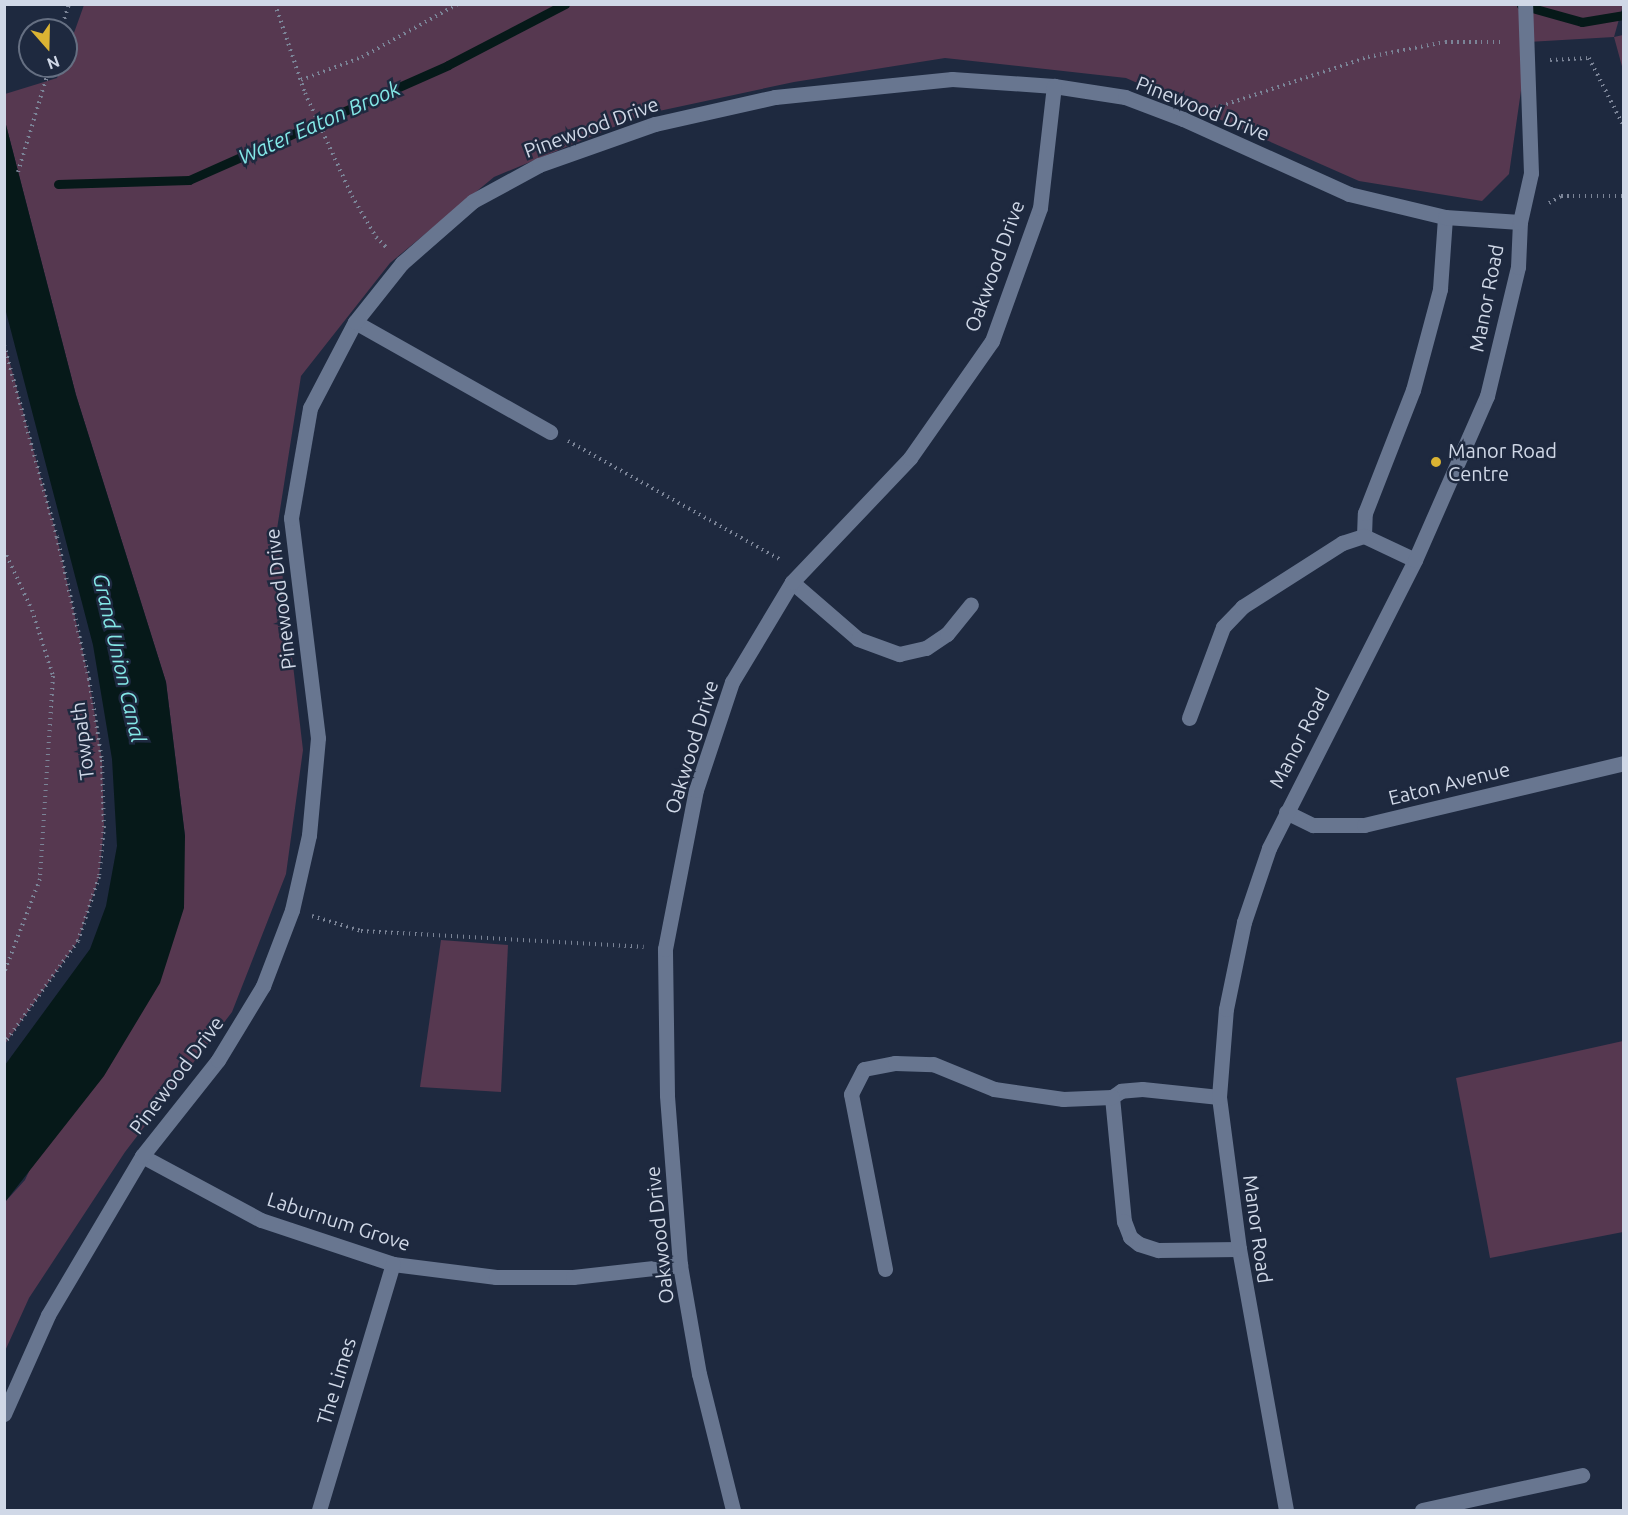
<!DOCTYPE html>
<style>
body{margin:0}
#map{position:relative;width:1628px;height:1515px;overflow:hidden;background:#1e293f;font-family:Ubuntu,sans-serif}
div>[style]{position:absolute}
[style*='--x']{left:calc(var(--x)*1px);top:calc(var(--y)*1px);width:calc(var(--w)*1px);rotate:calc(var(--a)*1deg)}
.green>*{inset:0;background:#563850}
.water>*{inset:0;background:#061919}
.stream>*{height:9px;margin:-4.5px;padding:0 4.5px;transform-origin:4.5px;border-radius:4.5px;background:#061919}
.path>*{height:4px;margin-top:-2px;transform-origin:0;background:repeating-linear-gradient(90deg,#7b8497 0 1.5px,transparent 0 6px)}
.minor>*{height:15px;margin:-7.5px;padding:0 7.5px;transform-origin:7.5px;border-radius:7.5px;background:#687690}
.dots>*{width:16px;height:16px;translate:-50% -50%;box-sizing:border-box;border:3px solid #1e293f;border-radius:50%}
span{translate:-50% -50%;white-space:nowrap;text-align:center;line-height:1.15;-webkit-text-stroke:5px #1e293f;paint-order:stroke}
.street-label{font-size:20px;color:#d0d8e7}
.poi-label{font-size:20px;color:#d0d8e7}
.left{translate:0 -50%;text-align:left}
.water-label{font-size:21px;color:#84e8e7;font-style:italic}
.frame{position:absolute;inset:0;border:6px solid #d0d8e7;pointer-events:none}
.north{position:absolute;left:18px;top:18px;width:60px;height:60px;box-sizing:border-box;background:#1e293f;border:2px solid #656f82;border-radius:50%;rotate:160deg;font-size:16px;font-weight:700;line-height:24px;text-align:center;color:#d0d8e7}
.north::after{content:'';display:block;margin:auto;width:21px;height:27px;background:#dab333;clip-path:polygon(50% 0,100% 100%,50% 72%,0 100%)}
</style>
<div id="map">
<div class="green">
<div style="clip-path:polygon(84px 5px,1623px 5px,1614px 37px,1623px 35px,1623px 70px,1614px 37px,1528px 42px,1509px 174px,1482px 201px,1359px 181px,1126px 78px,945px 58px,794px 82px,645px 114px,494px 177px,390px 263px,301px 376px,277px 529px,303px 750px,286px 874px,232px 1012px,125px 1152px,29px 1298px,5px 1351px,5px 1202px,25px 1180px,185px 836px,166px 682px,76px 395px,5px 121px,5px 94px,57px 78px,62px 66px,66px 66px,66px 55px)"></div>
<div style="clip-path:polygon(5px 345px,57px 537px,89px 679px,102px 760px,104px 826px,99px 877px,78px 941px,5px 1044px)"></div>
<div style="clip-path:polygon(441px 940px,508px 945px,501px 1092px,420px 1087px)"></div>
<div style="clip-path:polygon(1623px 1041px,1623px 1232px,1490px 1258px,1456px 1078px)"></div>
</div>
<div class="water">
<div style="clip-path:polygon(5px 121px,76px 395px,166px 682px,185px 836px,184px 908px,160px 983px,104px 1076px,5px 1202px,5px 1065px,90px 949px,106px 906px,117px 846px,112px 759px,93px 645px,5px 308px)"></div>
</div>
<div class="stream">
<div style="--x:1521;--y:5;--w:63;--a:15.6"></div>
<div style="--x:1582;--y:22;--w:43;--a:-9.5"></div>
<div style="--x:58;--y:184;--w:131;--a:-1.7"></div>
<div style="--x:189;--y:180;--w:283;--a:-23.9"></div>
<div style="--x:448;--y:65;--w:132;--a:-27.5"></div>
</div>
<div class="path">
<div style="--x:275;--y:4;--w:94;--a:71.4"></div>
<div style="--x:305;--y:93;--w:113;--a:65.5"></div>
<div style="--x:352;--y:196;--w:48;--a:59.7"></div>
<div style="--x:376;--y:237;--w:16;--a:45"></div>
<div style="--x:61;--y:30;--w:27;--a:-73"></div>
<div style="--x:1550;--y:60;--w:39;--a:-3"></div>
<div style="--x:1589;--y:58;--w:77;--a:63.1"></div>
<div style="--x:301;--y:80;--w:65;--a:-20.7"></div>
<div style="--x:362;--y:57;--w:110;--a:-28.9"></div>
<div style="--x:1215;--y:108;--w:161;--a:-18.4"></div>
<div style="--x:1368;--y:57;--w:78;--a:-11"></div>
<div style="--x:1445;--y:42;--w:59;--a:0"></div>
<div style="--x:18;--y:172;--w:111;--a:-73.2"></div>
<div style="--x:1549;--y:203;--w:14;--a:-30"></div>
<div style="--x:1561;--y:196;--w:63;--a:0"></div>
<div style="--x:4;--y:345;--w:199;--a:74.6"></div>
<div style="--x:57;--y:537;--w:146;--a:77.3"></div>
<div style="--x:89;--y:679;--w:82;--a:80.9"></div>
<div style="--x:102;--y:760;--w:66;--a:88.3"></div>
<div style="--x:104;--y:826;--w:51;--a:95.6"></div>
<div style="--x:99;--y:877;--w:67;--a:108.2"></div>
<div style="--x:78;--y:941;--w:127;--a:125.7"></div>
<div style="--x:568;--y:441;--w:244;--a:29.2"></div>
<div style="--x:4;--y:550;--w:66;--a:65"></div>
<div style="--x:32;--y:610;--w:69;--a:72.3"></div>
<div style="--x:53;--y:676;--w:203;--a:93.7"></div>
<div style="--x:40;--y:879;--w:101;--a:111"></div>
<div style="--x:312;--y:916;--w:51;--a:17"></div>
<div style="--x:361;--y:931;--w:283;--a:3.2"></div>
</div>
<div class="minor">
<div style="--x:355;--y:322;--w:224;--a:29.4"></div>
<div style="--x:1364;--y:536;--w:23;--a:-88"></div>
<div style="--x:1365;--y:513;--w:132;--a:-68.7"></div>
<div style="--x:1413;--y:390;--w:105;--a:-75"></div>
<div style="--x:1440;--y:289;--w:72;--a:-86"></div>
<div style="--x:792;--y:582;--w:87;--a:40.8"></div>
<div style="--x:858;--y:639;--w:44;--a:20.1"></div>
<div style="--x:899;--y:654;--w:28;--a:-13"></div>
<div style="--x:926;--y:648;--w:25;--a:-34"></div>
<div style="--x:947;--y:634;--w:38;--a:-51"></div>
<div style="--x:1189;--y:718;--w:97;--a:-69.5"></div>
<div style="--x:1223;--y:627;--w:28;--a:-46"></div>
<div style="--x:1242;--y:607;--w:119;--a:-32.6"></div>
<div style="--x:1342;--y:543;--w:23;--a:-18"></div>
<div style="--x:1364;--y:536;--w:56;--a:25.2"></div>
<div style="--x:1286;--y:812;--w:30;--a:26"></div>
<div style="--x:1313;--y:825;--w:51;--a:0"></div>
<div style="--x:1364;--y:825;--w:267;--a:-13.4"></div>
<div style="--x:1219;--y:1097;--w:77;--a:-174.1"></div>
<div style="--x:1142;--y:1089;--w:21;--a:175"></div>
<div style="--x:1121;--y:1091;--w:11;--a:146"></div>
<div style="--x:1112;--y:1097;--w:125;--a:84.5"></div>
<div style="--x:1124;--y:1221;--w:17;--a:69"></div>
<div style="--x:1130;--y:1237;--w:11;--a:38"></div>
<div style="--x:1139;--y:1244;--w:20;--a:18"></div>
<div style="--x:1158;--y:1250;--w:81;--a:-0.7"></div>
<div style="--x:142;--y:1156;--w:135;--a:28.3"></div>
<div style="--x:261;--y:1220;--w:139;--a:18.4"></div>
<div style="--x:393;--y:1264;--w:104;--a:7.2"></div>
<div style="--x:496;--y:1277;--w:77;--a:0"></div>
<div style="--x:573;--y:1277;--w:108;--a:-6.4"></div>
<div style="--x:885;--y:1269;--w:178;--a:-101"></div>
<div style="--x:851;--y:1094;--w:28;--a:-63"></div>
<div style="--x:864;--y:1069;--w:32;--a:-11"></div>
<div style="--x:895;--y:1063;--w:38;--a:2"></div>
<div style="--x:933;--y:1064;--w:66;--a:22.3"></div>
<div style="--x:994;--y:1089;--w:70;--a:8.2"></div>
<div style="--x:1063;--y:1099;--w:49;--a:-2.3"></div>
<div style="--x:4;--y:1414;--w:108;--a:-66"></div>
<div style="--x:48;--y:1315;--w:185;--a:-59.4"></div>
<div style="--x:142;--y:1156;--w:122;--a:-51.6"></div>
<div style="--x:218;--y:1060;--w:87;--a:-58.7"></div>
<div style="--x:263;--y:986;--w:81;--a:-69.1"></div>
<div style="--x:292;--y:910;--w:77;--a:-77.2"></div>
<div style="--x:309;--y:835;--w:97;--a:-84.7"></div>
<div style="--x:318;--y:738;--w:222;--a:-97"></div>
<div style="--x:291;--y:518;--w:112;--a:-80.2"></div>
<div style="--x:310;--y:408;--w:97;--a:-62.4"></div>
<div style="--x:355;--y:322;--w:75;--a:-51.5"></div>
<div style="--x:402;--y:263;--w:94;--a:-41.1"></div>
<div style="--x:473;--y:201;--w:75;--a:-28.6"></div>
<div style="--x:539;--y:165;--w:123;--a:-19.5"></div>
<div style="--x:655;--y:124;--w:123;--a:-12.7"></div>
<div style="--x:775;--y:97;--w:178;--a:-5.8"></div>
<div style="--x:952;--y:79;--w:102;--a:3.9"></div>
<div style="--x:1054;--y:86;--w:72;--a:8.8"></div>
<div style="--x:1125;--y:97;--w:62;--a:20.8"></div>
<div style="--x:1183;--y:119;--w:182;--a:24.3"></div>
<div style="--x:1349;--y:194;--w:99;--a:13.5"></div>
<div style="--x:1445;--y:217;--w:75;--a:3.8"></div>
<div style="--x:319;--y:1510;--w:257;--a:-73.3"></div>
<div style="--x:733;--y:1510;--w:140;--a:-104"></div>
<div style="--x:699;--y:1374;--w:111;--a:-99.9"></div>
<div style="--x:680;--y:1265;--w:170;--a:-94.4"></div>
<div style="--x:667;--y:1095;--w:146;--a:-90.8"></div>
<div style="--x:665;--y:949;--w:162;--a:-79"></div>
<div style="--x:696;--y:790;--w:114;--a:-71.6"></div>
<div style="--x:732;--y:682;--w:117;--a:-59"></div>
<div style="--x:792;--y:582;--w:171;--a:-46.4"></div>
<div style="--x:910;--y:458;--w:143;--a:-55"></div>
<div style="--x:992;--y:341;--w:141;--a:-70.2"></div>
<div style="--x:1040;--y:208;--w:123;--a:-83.5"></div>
<div style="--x:1286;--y:1510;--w:265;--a:-100.2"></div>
<div style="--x:1239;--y:1249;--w:153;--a:-97.5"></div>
<div style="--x:1219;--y:1097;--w:88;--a:-85.5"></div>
<div style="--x:1226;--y:1009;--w:89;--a:-78.3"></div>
<div style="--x:1244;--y:922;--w:78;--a:-71.3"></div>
<div style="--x:1269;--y:848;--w:323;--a:-63.1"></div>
<div style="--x:1415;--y:560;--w:179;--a:-66.3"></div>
<div style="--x:1487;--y:396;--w:133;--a:-76.5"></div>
<div style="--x:1518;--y:267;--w:45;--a:-87.5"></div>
<div style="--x:1520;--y:222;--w:50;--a:-77.3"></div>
<div style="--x:1531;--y:173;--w:169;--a:-92"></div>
<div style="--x:1422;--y:1510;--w:164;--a:-12.3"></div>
</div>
<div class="dots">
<div style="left:1436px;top:462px;background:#dab333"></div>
</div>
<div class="street-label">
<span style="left:1203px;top:108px;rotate:22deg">Pinewood Drive</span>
<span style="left:591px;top:127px;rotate:-20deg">Pinewood Drive</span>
<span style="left:994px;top:266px;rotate:-70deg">Oakwood Drive</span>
<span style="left:1486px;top:298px;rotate:-79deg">Manor Road</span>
<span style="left:280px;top:599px;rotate:-97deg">Pinewood Drive</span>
<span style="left:1299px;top:738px;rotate:-63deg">Manor Road</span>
<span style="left:82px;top:741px;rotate:-97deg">Towpath</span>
<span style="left:691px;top:747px;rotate:-73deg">Oakwood Drive</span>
<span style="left:1449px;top:783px;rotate:-14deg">Eaton Avenue</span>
<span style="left:176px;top:1075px;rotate:-53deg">Pinewood Drive</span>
<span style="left:339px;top:1221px;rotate:18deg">Laburnum Grove</span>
<span style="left:1258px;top:1229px;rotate:82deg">Manor Road</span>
<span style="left:659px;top:1235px;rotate:-96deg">Oakwood Drive</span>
<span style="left:336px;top:1381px;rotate:-73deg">The Limes</span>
</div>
<div class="poi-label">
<span class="left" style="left:1448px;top:462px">Manor Road<br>Centre</span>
</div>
<div class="water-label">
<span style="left:319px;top:122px;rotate:-24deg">Water Eaton Brook</span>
<span style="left:120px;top:658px;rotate:77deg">Grand Union Canal</span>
</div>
<div class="frame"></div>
<div class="north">N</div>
</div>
